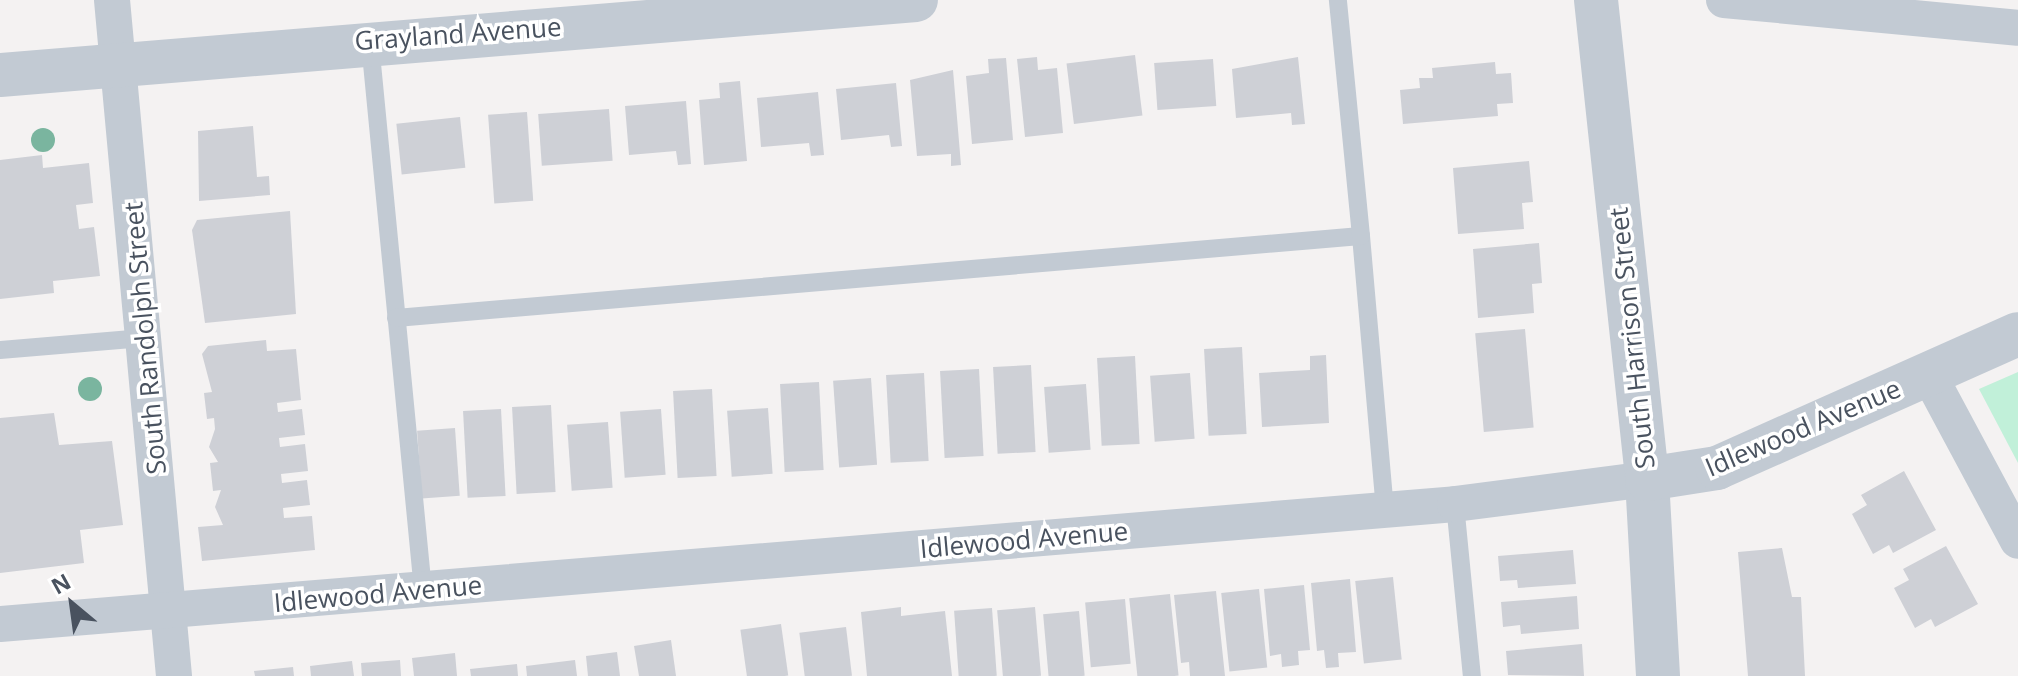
<!DOCTYPE html>
<style>
body{margin:0}
#map{position:relative;width:2018px;height:676px;overflow:hidden;background:#f4f2f2;font-family:"Open Sans",sans-serif}
div>[style]{position:absolute}
[style*='--x']{left:calc(var(--x)*1px);top:calc(var(--y)*1px);width:calc(var(--w)*1px);rotate:calc(var(--a)*1deg)}
.green>*{inset:0;background:#c1f0d9}
.building>*{inset:0;background:#ced0d6;transform-origin:0 0}
.service>*{height:18px;margin:-9px;padding:0 9px;transform-origin:9px;border-radius:9px;background:#c2cad3}
.minor>*{height:36px;margin:-18px;padding:0 18px;transform-origin:18px;border-radius:18px;background:#c2cad3}
.tertiary>*{height:44px;margin:-22px;padding:0 22px;transform-origin:22px;border-radius:22px;background:#c2cad3}
.trees>*{width:24px;height:24px;margin:-12px;border-radius:50%;background:#7ab59f}
span{translate:-50% -50%;white-space:nowrap;text-align:center;line-height:1.15;-webkit-text-stroke:7px #fff;paint-order:stroke}
.street-label{font-size:26px;color:#49525f}
.north{position:absolute;left:32px;top:564px;width:80px;height:80px;-webkit-text-stroke:6px #fff;paint-order:stroke;rotate:331deg;font-size:22px;font-weight:700;line-height:32px;text-align:center;color:#49525f}
.north::after{content:'';display:block;margin:auto;width:28px;height:36px;background:#49525f;clip-path:polygon(50% 0,100% 100%,50% 72%,0 100%)}
</style>
<div id="map">
<div class="green">
<div style="clip-path:polygon(2018px 372px,2018px 463px,1979px 389px)"></div>
</div>
<div class="building">
<div style="left:1135px;top:55px;width:61px;height:69px;rotate:83deg"></div>
<div style="clip-path:polygon(1037px 57px,1038px 70px,1057px 68px,1063px 133px,1025px 137px,1017px 59px)"></div>
<div style="clip-path:polygon(1298px 57px,1305px 124px,1292px 125px,1291px 113px,1236px 118px,1232px 69px)"></div>
<div style="clip-path:polygon(1006px 58px,1013px 140px,972px 144px,966px 76px,989px 73px,988px 59px)"></div>
<div style="left:1213px;top:59px;width:47px;height:59px;rotate:86deg"></div>
<div style="clip-path:polygon(1495px 62px,1496px 74px,1511px 73px,1513px 103px,1497px 104px,1498px 116px,1403px 124px,1400px 90px,1420px 88px,1419px 78px,1433px 78px,1432px 68px)"></div>
<div style="clip-path:polygon(953px 70px,961px 165px,951px 166px,951px 154px,917px 156px,910px 80px)"></div>
<div style="clip-path:polygon(740px 81px,747px 161px,704px 165px,699px 100px,720px 98px,719px 83px)"></div>
<div style="clip-path:polygon(896px 83px,902px 146px,891px 147px,889px 135px,841px 140px,836px 89px)"></div>
<div style="clip-path:polygon(818px 92px,824px 155px,811px 156px,809px 143px,761px 147px,757px 98px)"></div>
<div style="clip-path:polygon(686px 101px,691px 164px,678px 165px,676px 151px,629px 155px,625px 106px)"></div>
<div style="left:609px;top:109px;width:52px;height:71px;rotate:86deg"></div>
<div style="left:527px;top:112px;width:89px;height:39px;rotate:86deg"></div>
<div style="left:460px;top:117px;width:51px;height:64px;rotate:84deg"></div>
<div style="clip-path:polygon(253px 126px,257px 177px,269px 176px,270px 195px,199px 201px,198px 131px)"></div>
<div style="clip-path:polygon(42px 155px,43px 168px,89px 163px,93px 203px,76px 205px,79px 229px,94px 227px,100px 276px,53px 281px,54px 293px,0 299px,0 160px)"></div>
<div style="clip-path:polygon(1529px 161px,1533px 202px,1522px 203px,1524px 229px,1458px 234px,1453px 168px)"></div>
<div style="clip-path:polygon(290px 211px,296px 314px,205px 323px,192px 230px,197px 220px)"></div>
<div style="clip-path:polygon(1539px 243px,1542px 283px,1532px 284px,1534px 313px,1478px 318px,1473px 249px)"></div>
<div style="left:1525px;top:329px;width:99px;height:50px;rotate:85deg"></div>
<div style="clip-path:polygon(266px 340px,267px 351px,296px 349px,301px 400px,277px 403px,278px 412px,302px 409px,305px 435px,279px 438px,280px 447px,305px 444px,308px 471px,281px 474px,282px 483px,307px 480px,310px 505px,283px 508px,284px 518px,312px 516px,315px 550px,202px 561px,198px 527px,223px 525px,215px 507px,221px 490px,213px 491px,210px 463px,218px 462px,209px 447px,215px 429px,214px 418px,207px 419px,204px 393px,212px 392px,202px 354px,208px 346px)"></div>
<div style="left:1242px;top:347px;width:87px;height:38px;rotate:87deg"></div>
<div style="clip-path:polygon(1326px 355px,1329px 423px,1262px 427px,1259px 373px,1310px 370px,1310px 356px)"></div>
<div style="left:1135px;top:356px;width:88px;height:38px;rotate:87deg"></div>
<div style="left:1031px;top:365px;width:87px;height:38px;rotate:87deg"></div>
<div style="left:979px;top:369px;width:87px;height:39px;rotate:87deg"></div>
<div style="left:924px;top:373px;width:88px;height:38px;rotate:87deg"></div>
<div style="left:1190px;top:373px;width:66px;height:40px;rotate:86deg"></div>
<div style="left:871px;top:378px;width:87px;height:38px;rotate:86deg"></div>
<div style="left:819px;top:382px;width:88px;height:39px;rotate:87deg"></div>
<div style="left:1086px;top:384px;width:66px;height:42px;rotate:86deg"></div>
<div style="left:712px;top:389px;width:87px;height:39px;rotate:87deg"></div>
<div style="left:551px;top:405px;width:87px;height:39px;rotate:87deg"></div>
<div style="left:768px;top:408px;width:66px;height:41px;rotate:86deg"></div>
<div style="left:501px;top:409px;width:87px;height:38px;rotate:87deg"></div>
<div style="left:661px;top:409px;width:66px;height:41px;rotate:86deg"></div>
<div style="clip-path:polygon(54px 413px,59px 445px,112px 441px,123px 525px,80px 530px,84px 563px,0 573px,0 418px)"></div>
<div style="left:608px;top:422px;width:66px;height:41px;rotate:86deg"></div>
<div style="left:455px;top:428px;width:68px;height:38px;rotate:86deg"></div>
<div style="clip-path:polygon(1904px 471px,1936px 530px,1893px 553px,1889px 545px,1873px 554px,1852px 514px,1867px 505px,1861px 495px)"></div>
<div style="clip-path:polygon(1946px 546px,1978px 604px,1935px 627px,1931px 619px,1915px 628px,1894px 588px,1909px 580px,1903px 569px)"></div>
<div style="clip-path:polygon(1782px 548px,1792px 597px,1801px 597px,1805px 676px,1748px 676px,1738px 552px)"></div>
<div style="clip-path:polygon(1573px 550px,1576px 584px,1518px 588px,1517px 580px,1500px 581px,1498px 556px)"></div>
<div style="left:1393px;top:577px;width:83px;height:38px;rotate:84deg"></div>
<div style="clip-path:polygon(1350px 579px,1356px 652px,1338px 653px,1339px 667px,1326px 668px,1324px 650px,1317px 651px,1311px 583px)"></div>
<div style="clip-path:polygon(1304px 585px,1310px 650px,1298px 651px,1299px 665px,1282px 667px,1281px 654px,1270px 656px,1264px 589px)"></div>
<div style="left:1259px;top:589px;width:79px;height:38px;rotate:84deg"></div>
<div style="clip-path:polygon(1216px 591px,1225px 676px,1190px 676px,1189px 662px,1181px 663px,1174px 595px)"></div>
<div style="left:1170px;top:594px;width:82px;height:41px;rotate:84deg"></div>
<div style="clip-path:polygon(1577px 596px,1579px 629px,1521px 634px,1520px 625px,1503px 627px,1501px 602px)"></div>
<div style="left:1125px;top:599px;width:65px;height:40px;rotate:85deg"></div>
<div style="clip-path:polygon(901px 607px,901px 616px,945px 611px,952px 676px,867px 676px,861px 612px)"></div>
<div style="left:1035px;top:607px;width:69px;height:38px;rotate:85deg"></div>
<div style="left:992px;top:608px;width:68px;height:38px;rotate:86deg"></div>
<div style="left:1079px;top:611px;width:65px;height:36px;rotate:85deg"></div>
<div style="left:781px;top:624px;width:52px;height:41px;rotate:82deg"></div>
<div style="left:846px;top:627px;width:49px;height:47px;rotate:83deg"></div>
<div style="clip-path:polygon(671px 640px,676px 676px,639px 676px,634px 646px)"></div>
<div style="clip-path:polygon(1582px 644px,1584px 676px,1508px 675px,1506px 651px)"></div>
<div style="clip-path:polygon(617px 652px,620px 676px,588px 676px,586px 656px)"></div>
<div style="clip-path:polygon(455px 653px,457px 676px,414px 676px,412px 658px)"></div>
<div style="clip-path:polygon(400px 660px,401px 676px,362px 676px,361px 663px)"></div>
<div style="clip-path:polygon(575px 660px,577px 676px,527px 676px,526px 666px)"></div>
<div style="clip-path:polygon(352px 661px,354px 676px,311px 676px,310px 666px)"></div>
<div style="clip-path:polygon(517px 664px,518px 676px,471px 676px,470px 669px)"></div>
<div style="clip-path:polygon(293px 667px,294px 676px,255px 676px,254px 671px)"></div>
</div>
<div class="service">
<div style="--x:370;--y:43;--w:550;--a:84.47"></div>
<div style="--x:1361;--y:236;--w:275;--a:85"></div>
<div style="--x:396;--y:318;--w:968;--a:-4.86"></div>
<div style="--x:1361;--y:236;--w:237;--a:-95.6"></div>
<div style="--x:0;--y:350;--w:144;--a:-4.8"></div>
<div style="--x:1455;--y:504;--w:173;--a:84.4"></div>
</div>
<div class="minor">
<div style="--x:112;--y:0;--w:679;--a:84.76"></div>
<div style="--x:1724;--y:0;--w:295;--a:5.4"></div>
<div style="--x:1929;--y:375;--w:188;--a:61.8"></div>
<div style="--x:0;--y:624;--w:1460;--a:-4.71"></div>
<div style="--x:1455;--y:504;--w:194;--a:-7.4"></div>
</div>
<div class="tertiary">
<div style="--x:1596;--y:0;--w:482;--a:83.9"></div>
<div style="--x:1647;--y:479;--w:197;--a:86.8"></div>
<div style="--x:0;--y:75;--w:919;--a:-4.68"></div>
<div style="--x:1647;--y:479;--w:71;--a:-8.9"></div>
<div style="--x:1717;--y:468;--w:329;--a:-24"></div>
</div>
<div class="trees">
<div style="left:43px;top:140px"></div>
<div style="left:90px;top:389px"></div>
</div>
<div class="street-label">
<span style="left:458px;top:34px;rotate:-4deg">Grayland Avenue</span>
<span style="left:145px;top:338px;rotate:-95deg">South Randolph Street</span>
<span style="left:1632px;top:338px;rotate:-96deg">South Harrison Street</span>
<span style="left:1803px;top:428px;rotate:-23deg">Idlewood Avenue</span>
<span style="left:1024px;top:540px;rotate:-5deg">Idlewood Avenue</span>
<span style="left:378px;top:594px;rotate:-5deg">Idlewood Avenue</span>
</div>
<div class="north">N</div>
</div>
